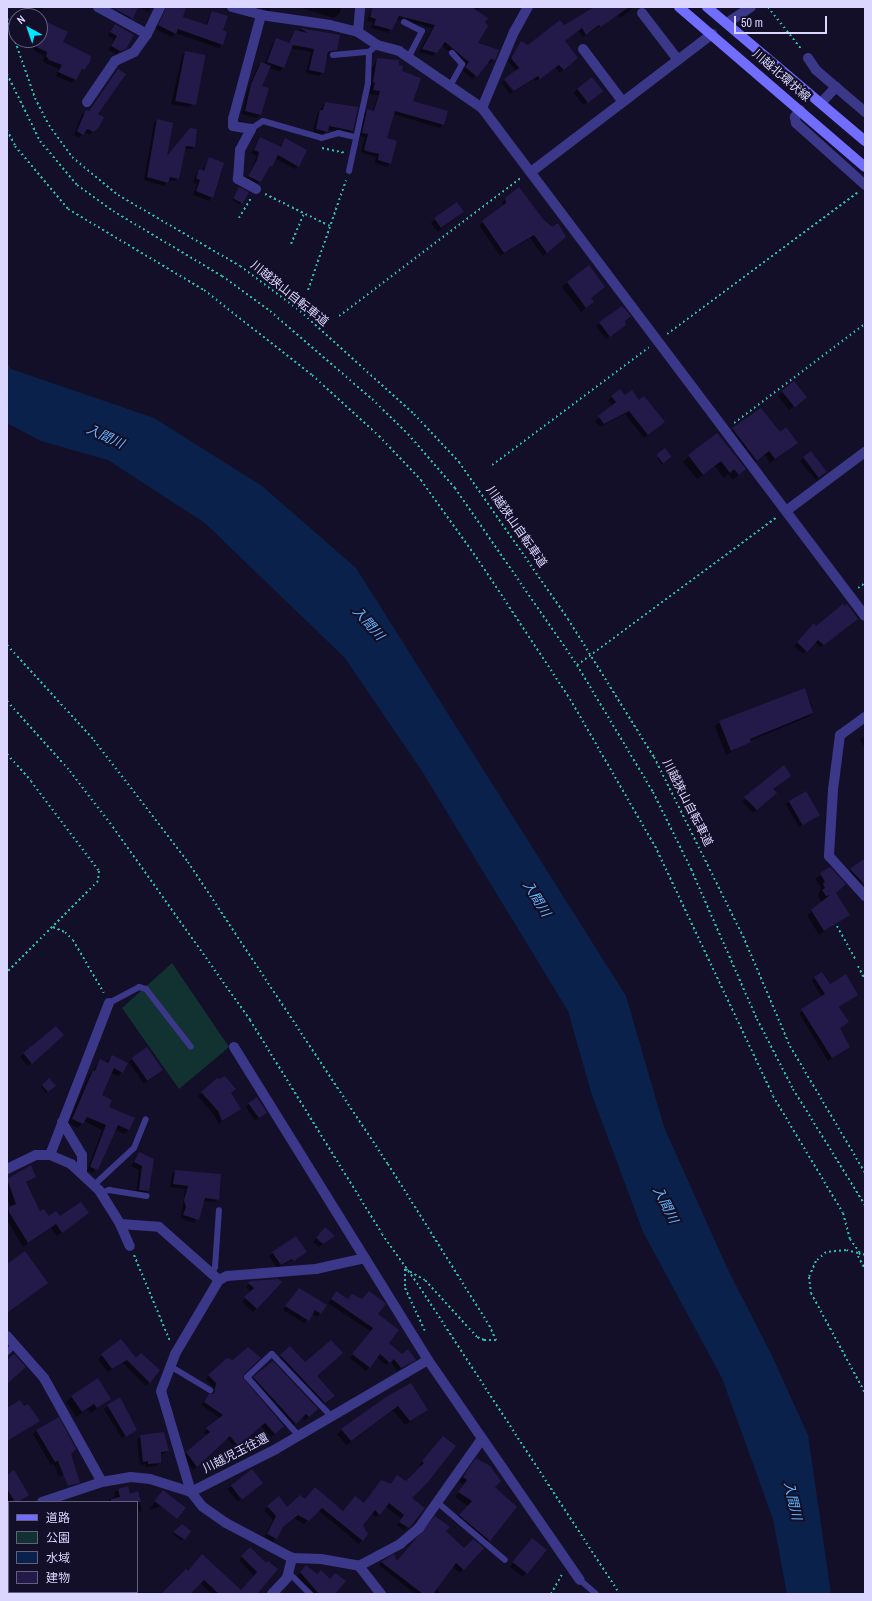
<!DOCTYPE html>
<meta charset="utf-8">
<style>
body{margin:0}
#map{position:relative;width:872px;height:1601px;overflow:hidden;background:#130f28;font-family:"Archivo Narrow","Noto Sans JP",sans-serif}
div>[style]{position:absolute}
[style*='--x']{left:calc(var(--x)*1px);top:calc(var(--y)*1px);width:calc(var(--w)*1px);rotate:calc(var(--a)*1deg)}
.green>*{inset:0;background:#113231}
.water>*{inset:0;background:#0a224b}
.shadow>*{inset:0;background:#0007;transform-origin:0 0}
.building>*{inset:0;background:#231a4a;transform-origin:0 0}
.path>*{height:2px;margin-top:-1px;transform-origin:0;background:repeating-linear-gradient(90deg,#2bbeb4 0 2px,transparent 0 5px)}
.lane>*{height:6px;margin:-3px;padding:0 3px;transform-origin:3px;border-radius:3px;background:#3b3889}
.street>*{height:10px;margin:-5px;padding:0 5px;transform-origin:5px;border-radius:5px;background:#3b3889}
.secondary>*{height:10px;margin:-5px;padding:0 5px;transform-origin:5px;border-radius:5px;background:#706dff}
span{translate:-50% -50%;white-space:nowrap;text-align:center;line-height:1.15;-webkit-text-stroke:4px #130f28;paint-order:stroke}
.street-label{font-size:12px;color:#dad6ff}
.water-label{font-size:13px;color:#64b8ff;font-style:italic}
.frame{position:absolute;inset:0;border:8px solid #dad6ff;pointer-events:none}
.legend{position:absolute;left:8px;top:1501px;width:130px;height:92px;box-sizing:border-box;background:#130f28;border:1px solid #635f7e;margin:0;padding:5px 7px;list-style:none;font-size:12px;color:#dad6ff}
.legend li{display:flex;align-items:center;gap:8px;height:20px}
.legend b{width:20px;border:1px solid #635f7e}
.north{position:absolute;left:8px;top:8px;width:40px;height:40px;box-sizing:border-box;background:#130f28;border:1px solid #635f7e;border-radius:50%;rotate:320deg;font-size:11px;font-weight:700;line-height:16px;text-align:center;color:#dad6ff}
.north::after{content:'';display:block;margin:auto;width:14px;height:18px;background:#02e6ff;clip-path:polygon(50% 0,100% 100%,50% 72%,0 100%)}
.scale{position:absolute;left:734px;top:16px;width:93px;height:18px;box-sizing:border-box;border:2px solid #dad6ff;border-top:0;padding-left:5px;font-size:12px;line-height:14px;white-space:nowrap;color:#dad6ff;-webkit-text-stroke:3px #130f28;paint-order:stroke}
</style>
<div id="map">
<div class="green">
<div style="clip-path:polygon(172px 963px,229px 1047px,179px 1089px,122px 1008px)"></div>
</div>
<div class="water">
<div style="clip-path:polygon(7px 363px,11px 369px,154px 418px,262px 486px,356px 568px,626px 996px,664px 1127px,728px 1270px,772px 1356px,808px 1435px,831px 1594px,787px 1594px,773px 1519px,722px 1378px,643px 1232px,591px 1092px,568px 1011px,422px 771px,345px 658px,205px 523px,108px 460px,41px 441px,7px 423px)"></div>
</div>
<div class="shadow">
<div style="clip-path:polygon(23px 7px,44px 7px,39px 16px,22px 9px)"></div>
<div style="clip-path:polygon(116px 7px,137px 7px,129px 22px,114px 13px)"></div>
<div style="clip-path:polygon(139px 7px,152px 7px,148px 12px)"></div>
<div style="clip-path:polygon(162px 7px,185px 7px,182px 17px,205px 25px,212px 12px,221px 31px,222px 44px,219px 48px,175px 33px,172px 37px,156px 29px,163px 14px)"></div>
<div style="clip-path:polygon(260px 7px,272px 7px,268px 12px)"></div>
<div style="clip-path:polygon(298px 7px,341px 7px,340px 13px,334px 18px)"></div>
<div style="clip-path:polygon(379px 7px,481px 7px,477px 11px,476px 43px,498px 51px,494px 60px,491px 63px,487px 62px,473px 79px,463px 71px,467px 65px,441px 45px,433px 56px,419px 52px,432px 28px,396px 19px,388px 33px,371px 28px,373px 22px,367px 21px,370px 13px)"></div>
<div style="clip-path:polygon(634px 7px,620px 18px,618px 15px,583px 37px,578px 31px,564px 41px,573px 61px,560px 73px,555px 67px,536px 81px,534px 79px,515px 91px,506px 79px,516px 71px,508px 61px,521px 42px,528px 46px,594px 7px)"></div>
<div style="clip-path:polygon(47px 24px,83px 69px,72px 83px,56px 76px,59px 69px,45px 63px,43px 60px,45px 56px,33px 50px)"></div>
<div style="clip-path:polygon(112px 28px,125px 48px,116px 54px,108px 50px,114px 40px,108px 36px)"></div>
<div style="clip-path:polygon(301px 29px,338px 36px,336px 50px,329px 53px,323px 72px,319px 76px,306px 73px,311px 52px,290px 48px,283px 68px,280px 71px,269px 68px,261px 86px,268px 88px,260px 115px,257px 118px,242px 114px,248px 88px,258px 66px,261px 63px,264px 65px,273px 43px,276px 39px,288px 44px,292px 35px)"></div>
<div style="clip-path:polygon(186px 52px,192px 104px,188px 107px,171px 104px,182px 56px)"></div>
<div style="clip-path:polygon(378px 59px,400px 72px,411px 102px,443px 124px,440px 128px,393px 114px,386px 138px,390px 163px,387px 167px,375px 163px,376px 157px,361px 152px,365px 137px,359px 136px,364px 114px,367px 110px,373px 112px,378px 95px,370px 94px,371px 69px)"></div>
<div style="clip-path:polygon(118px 70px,96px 114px,102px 117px,90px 135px,84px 132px,79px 138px,74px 135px,82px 114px,88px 112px)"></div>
<div style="clip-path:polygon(504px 81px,513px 92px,510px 94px,502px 83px)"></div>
<div style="clip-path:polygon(577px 89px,598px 95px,583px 105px,574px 93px)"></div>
<div style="clip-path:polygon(325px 103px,352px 130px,349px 134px,327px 129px,323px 134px,313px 132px,317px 114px)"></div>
<div style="clip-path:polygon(157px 120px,165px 159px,187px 133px,194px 146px,191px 149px,184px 149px,178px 178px,175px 181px,168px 180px,164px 186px,144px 180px,154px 123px)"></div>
<div style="clip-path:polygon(261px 138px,280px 147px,285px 139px,298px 166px,295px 169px,276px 159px,257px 184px,246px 180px,257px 156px,251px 153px)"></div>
<div style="clip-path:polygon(210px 158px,212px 197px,209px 201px,193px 195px,197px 184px,193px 182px,196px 174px,200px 170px,202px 171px)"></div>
<div style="clip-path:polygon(238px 190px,241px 203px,240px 205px,232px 200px)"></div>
<div style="clip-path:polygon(506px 199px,542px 219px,561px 240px,543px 256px,530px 238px,500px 256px,479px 225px,503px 207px,502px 202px)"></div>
<div style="clip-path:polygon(463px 212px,438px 232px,431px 223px,435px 219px)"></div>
<div style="clip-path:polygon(567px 282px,590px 298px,587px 307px,581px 312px,562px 287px)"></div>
<div style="clip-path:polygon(624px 321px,621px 328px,606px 339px,596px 326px,600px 323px)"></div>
<div style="clip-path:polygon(794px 383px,802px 401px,789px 410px,778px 396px)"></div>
<div style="clip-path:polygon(620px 390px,660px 426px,644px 438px,625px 414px,600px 427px,595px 421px,613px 406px,608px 400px)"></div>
<div style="clip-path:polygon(761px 409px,792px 447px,770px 463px,765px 455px,752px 465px,728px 433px)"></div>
<div style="clip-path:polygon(717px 434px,745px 469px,733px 480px,728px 474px,724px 478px,715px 466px,697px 479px,683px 462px)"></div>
<div style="clip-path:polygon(811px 452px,823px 474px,816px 480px,800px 461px)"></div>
<div style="clip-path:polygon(657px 456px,670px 459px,661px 465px)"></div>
<div style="clip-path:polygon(854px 622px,820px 647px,815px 642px,803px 654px,794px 646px,814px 625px,816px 627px)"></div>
<div style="clip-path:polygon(805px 689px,812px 706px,812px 713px,808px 717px,750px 741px,726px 755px,715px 726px,720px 722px)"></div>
<div style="clip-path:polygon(865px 736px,865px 748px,860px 740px)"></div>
<div style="clip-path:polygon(772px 789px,772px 797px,753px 813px,742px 801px)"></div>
<div style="left:805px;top:792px;width:27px;height:23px;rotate:59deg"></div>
<div style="clip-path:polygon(865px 857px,865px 880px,858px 886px,847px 874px)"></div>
<div style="clip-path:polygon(830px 868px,835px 893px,848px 915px,819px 935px,807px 915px,826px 900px,821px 901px,818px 896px,821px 887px,815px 879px)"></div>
<div style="clip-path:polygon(815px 977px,857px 995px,838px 1008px,848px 1022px,839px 1028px,849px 1046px,828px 1061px,799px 1013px,822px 997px,812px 981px)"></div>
<div style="clip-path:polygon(59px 1039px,28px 1066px,20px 1057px,24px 1053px)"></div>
<div style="clip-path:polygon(112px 1056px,122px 1072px,118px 1076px,111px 1073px,100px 1095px,108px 1108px,129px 1129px,124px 1134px,115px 1129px,93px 1173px,87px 1171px,102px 1130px,84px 1121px,78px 1128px,68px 1123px,89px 1075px,101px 1060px,106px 1063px)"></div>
<div style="clip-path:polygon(132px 1059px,159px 1073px,144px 1084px,129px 1062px)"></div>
<div style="clip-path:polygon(49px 1080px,55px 1086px,46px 1093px,41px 1087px)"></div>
<div style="clip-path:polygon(202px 1093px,230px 1093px,236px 1112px,219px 1124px,214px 1115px,198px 1096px)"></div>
<div style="clip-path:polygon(249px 1103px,266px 1112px,255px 1121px,246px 1107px)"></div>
<div style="clip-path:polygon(140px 1153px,148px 1191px,145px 1195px,136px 1194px,139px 1170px,131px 1166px)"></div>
<div style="clip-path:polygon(30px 1166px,35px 1176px,25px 1184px,40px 1213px,49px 1217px,60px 1218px,88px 1213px,57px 1236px,51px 1228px,23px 1247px,7px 1220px,7px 1211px,11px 1208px,7px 1199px,7px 1180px)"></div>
<div style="clip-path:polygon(175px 1171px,218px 1199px,215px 1202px,203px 1201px,194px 1223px,181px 1218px,185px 1189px,170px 1187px,172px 1174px)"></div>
<div style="clip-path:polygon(321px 1232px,333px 1236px,319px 1247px,313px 1242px)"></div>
<div style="clip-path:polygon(295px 1237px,302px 1255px,277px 1268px,269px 1256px)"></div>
<div style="clip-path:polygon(7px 1266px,47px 1283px,7px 1313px)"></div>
<div style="clip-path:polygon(251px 1282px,280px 1282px,253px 1312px,242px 1302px,251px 1292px,246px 1287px)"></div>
<div style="clip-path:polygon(299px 1289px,320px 1313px,317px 1317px,312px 1314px,304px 1323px,283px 1310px)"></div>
<div style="clip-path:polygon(336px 1292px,347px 1300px,352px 1295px,377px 1314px,387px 1343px,402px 1355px,415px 1359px,397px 1371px,390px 1361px,386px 1365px,377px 1357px,366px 1371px,350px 1358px,370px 1331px,328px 1303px)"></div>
<div style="clip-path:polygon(121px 1340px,136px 1360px,159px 1370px,146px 1386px,123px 1363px,108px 1372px,98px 1359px)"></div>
<div style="clip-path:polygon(290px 1347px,316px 1376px,330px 1399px,321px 1406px,277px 1360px)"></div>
<div style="clip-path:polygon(272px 1362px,317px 1409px,305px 1420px,301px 1417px,292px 1427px,250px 1382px)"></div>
<div style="clip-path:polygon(243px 1374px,242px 1379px,283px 1426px,271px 1437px,261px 1426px,235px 1448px,227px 1438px,193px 1470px,183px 1456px,207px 1436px,204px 1432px,220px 1418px,201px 1405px,211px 1394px,213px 1387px,206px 1379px,209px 1375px)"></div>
<div style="clip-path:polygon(72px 1396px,110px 1399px,91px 1413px,88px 1409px,76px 1417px,66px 1402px)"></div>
<div style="clip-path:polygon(386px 1398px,427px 1410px,405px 1425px,393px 1410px,346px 1445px,337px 1434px)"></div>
<div style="clip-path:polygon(108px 1406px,136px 1430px,122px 1438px,104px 1409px)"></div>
<div style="clip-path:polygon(37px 1430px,70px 1454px,70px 1470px,59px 1477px,54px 1464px,51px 1465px,33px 1434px)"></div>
<div style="clip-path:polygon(164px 1433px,168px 1451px,160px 1455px,160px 1462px,156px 1466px,145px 1467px,145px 1464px,140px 1465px,137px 1440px,141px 1436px)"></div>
<div style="clip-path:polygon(443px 1437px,411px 1498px,424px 1508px,404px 1531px,397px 1525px,402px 1519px,385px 1506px,376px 1517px,371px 1513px,362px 1525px,367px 1534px,359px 1544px,318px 1510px,304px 1524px,294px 1518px,282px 1528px,273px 1542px,264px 1538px,273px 1520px,264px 1510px,268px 1506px,287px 1508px,304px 1500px,343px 1512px,363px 1504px,390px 1485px,406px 1482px,422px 1467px,419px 1465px)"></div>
<div style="clip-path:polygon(476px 1460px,494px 1487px,515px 1507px,485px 1545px,455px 1520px,468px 1506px,455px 1497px,464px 1485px,459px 1482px)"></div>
<div style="left:252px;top:1470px;width:16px;height:31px;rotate:52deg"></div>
<div style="clip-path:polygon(7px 1476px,28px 1495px,18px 1502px,9px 1502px,7px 1498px)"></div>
<div style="clip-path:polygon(127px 1487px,129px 1495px,137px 1493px,142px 1510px,139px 1513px,137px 1502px,105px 1502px,115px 1496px,114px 1493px,118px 1490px)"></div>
<div style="clip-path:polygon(160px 1495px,171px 1503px,149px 1510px)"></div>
<div style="clip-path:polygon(182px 1525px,190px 1531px,182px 1541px,172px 1534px)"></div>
<div style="clip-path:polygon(445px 1532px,464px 1550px,483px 1548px,460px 1573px,452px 1566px,436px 1589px,441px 1594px,415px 1594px,379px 1565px,382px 1562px,397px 1562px)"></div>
<div style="clip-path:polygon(529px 1543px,545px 1550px,523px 1577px,510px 1567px)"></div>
<div style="clip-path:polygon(7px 1547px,9px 1549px,7px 1567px)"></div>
<div style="clip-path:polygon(250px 1548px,266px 1564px,256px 1594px,212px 1594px,200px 1583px,187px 1594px,163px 1594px,188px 1572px,240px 1591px,254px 1576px,239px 1560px)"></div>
<div style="clip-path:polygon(306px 1566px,334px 1593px,335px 1594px,313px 1594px,297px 1576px)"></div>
<div style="clip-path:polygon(29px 1592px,40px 1592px,42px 1594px,27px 1594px)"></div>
<div style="left:124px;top:1592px;width:4px;height:53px;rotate:146deg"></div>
</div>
<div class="building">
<div style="clip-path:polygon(111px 7px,138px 7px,133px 19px)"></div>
<div style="clip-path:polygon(166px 7px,186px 7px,183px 17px,207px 25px,212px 11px,228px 16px,223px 30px,227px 32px,223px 45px,178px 29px,176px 34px,158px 25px)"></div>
<div style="clip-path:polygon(373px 7px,472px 7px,488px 18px,485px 22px,488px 26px,478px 43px,499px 50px,495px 60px,491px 59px,477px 77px,465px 67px,469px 62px,445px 42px,437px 53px,422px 49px,435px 25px,399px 16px,392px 30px,374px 25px,376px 19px,370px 17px)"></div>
<div style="clip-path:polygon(594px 7px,629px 7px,601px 27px,599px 25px,586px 35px,582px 28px,565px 41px,578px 58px,564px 70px,559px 65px,540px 79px,538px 76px,514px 91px,504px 79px,519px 68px,511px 58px,521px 41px,528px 45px,560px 20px,564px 25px)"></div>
<div style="clip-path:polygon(47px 22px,68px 32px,63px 42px,91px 56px,90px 62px,84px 70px,82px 69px,76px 80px,58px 72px,62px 65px,49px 60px,46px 56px,47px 52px,36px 47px)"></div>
<div style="clip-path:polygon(115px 24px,134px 35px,126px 49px,120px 51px,111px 46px,117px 36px,110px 32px)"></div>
<div style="clip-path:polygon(300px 28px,340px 35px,337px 50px,328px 52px,324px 73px,309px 70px,314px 49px,293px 45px,284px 68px,267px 62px,276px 38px,289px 43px,295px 30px,308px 33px)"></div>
<div style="left:185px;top:51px;width:21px;height:51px;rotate:11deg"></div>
<div style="clip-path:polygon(377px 58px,399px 60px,399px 65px,403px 66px,402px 71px,421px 78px,413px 101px,448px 111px,444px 125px,395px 111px,387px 138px,397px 141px,391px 164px,378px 160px,379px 154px,366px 151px,364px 149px,368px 134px,362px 133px,367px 109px,374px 111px,380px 91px,373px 90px,375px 83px,373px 82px)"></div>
<div style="clip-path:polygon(261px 62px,271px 66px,262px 86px,269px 88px,261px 115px,245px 111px,251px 84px)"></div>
<div style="clip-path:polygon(118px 69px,126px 74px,98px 114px,104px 117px,99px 127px,94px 132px,87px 129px,83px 135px,77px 131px,86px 110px,89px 111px)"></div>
<div style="left:592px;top:77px;width:18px;height:19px;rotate:52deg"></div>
<div style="clip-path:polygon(325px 102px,358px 107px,353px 131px,329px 126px,328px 132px,316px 129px,320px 110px,323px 110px)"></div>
<div style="clip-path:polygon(157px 119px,173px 123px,167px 156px,190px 128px,197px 129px,195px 147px,186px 146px,179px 179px,170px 177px,168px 183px,147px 177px)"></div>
<div style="clip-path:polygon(260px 137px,281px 147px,285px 138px,307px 150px,299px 167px,278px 155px,272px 167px,270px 166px,261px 182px,258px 181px,248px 176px,257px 160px,259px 152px,254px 150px)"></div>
<div style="clip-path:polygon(209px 157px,224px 163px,213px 198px,196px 191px,200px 180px,196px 178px,199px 169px,204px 171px)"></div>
<div style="left:239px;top:187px;width:11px;height:13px;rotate:27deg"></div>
<div style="clip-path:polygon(519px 187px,543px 219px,552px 227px,558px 223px,566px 237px,547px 253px,534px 235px,504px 253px,482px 221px,506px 203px,505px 198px)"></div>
<div style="left:457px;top:202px;width:12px;height:28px;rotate:55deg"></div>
<div style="clip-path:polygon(589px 265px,605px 287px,591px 298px,594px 302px,586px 308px,567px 282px)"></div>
<div style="clip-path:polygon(622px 306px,631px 316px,625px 321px,626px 325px,610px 337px,599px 322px)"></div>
<div style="left:794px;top:381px;width:21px;height:16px;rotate:51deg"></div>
<div style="clip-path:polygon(620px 389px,625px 395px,632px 390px,639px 400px,644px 396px,665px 422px,648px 435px,629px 411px,604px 424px,598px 416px,616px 402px,611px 396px)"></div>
<div style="clip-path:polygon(761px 408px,780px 432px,786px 427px,798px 443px,775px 459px,769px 451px,757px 461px,732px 428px)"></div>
<div style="clip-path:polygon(717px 433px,746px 469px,739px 475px,734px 469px,730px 473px,721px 461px,703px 475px,688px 455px)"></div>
<div style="left:665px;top:448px;width:11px;height:11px;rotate:52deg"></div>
<div style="left:811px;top:451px;width:26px;height:10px;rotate:53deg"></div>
<div style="clip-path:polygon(843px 604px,845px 606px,847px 604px,858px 619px,824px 645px,818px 640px,807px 652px,797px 642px,814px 623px,816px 626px)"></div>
<div style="clip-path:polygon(805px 688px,813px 713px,750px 739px,751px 742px,731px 751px,719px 721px)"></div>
<div style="clip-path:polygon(784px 765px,791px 776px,773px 789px,777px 793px,757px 810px,744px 797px)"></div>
<div style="left:806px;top:791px;width:28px;height:20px;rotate:60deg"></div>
<div style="clip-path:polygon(865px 858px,865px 885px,850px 869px)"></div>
<div style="clip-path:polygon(830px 867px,846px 884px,836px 893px,850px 915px,824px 931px,811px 910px,830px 895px,826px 896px,822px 890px,825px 888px,823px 884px,825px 882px,820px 873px)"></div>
<div style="clip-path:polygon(822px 972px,830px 984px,846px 974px,858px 995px,839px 1007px,849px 1022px,840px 1028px,850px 1047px,832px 1058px,801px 1009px,825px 994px,814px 977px)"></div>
<div style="clip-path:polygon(56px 1026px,64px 1035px,32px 1064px,23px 1053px)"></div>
<div style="left:147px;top:1047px;width:28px;height:19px;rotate:55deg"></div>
<div style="clip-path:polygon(112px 1055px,128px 1063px,123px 1073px,114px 1068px,102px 1095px,112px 1100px,109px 1107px,135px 1118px,129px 1130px,118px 1125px,98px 1170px,90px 1167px,106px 1125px,87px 1117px,83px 1124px,72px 1119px,93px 1070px,95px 1071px,100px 1059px,108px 1063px)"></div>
<div style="clip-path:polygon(225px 1076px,236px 1089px,231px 1093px,241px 1109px,222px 1121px,218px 1111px,201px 1092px,217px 1078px,220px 1079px)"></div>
<div style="clip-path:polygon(49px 1078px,56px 1086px,48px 1092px,42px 1085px)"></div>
<div style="clip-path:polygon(257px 1097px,267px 1113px,259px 1118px,248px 1103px)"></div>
<div style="clip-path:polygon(139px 1152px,154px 1159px,149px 1191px,139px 1190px,142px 1166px,134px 1162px)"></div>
<div style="clip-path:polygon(31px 1165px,36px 1177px,26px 1182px,40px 1211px,44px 1209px,49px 1216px,56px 1211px,60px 1216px,81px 1202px,89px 1213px,62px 1233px,56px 1224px,28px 1243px,9px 1212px,9px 1207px,16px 1204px,7px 1179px)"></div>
<div style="clip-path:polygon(175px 1170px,221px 1174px,219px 1200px,205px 1198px,199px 1220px,183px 1215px,186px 1207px,184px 1200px,188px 1186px,173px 1184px)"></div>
<div style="clip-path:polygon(325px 1227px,335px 1236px,323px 1244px,316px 1238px)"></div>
<div style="clip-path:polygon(296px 1236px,307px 1252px,294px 1261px,292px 1259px,281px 1265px,272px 1252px)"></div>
<div style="clip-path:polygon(25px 1251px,48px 1283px,7px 1313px,7px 1264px)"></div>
<div style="clip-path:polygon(278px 1279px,282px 1282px,257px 1309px,244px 1297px,254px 1288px,248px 1283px,250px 1281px)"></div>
<div style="clip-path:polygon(299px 1288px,327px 1305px,321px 1314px,315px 1310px,309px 1321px,285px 1306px)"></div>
<div style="clip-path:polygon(336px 1291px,348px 1299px,352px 1294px,362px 1299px,369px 1291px,384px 1302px,386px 1304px,378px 1314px,399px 1330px,389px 1343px,402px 1354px,408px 1349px,416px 1360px,401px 1368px,394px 1359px,390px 1363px,380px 1354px,370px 1368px,352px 1354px,373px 1328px,331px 1299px)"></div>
<div style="clip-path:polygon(121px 1339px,136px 1358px,141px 1353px,160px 1370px,150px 1383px,127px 1360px,112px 1369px,101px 1354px)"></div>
<div style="clip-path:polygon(331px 1340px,343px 1353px,317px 1376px,335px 1396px,325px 1403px,280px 1355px,290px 1346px,305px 1362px)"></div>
<div style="clip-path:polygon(248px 1347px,261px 1358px,244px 1374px,243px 1378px,284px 1426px,275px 1434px,265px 1423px,238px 1446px,230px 1436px,197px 1467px,186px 1452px,210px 1432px,206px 1428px,223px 1415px,204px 1402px,209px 1394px,214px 1393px,216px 1383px,208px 1375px,227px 1358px,233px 1360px)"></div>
<div style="clip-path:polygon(14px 1354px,26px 1367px,7px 1384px,7px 1360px)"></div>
<div style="clip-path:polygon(273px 1361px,318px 1409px,309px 1417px,306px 1414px,296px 1424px,253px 1377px)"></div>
<div style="clip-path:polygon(98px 1378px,111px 1399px,97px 1408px,94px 1404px,82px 1412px,71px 1396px)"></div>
<div style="clip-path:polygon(411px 1383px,428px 1410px,410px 1421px,398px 1406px,351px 1441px,341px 1429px,386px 1397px)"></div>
<div style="clip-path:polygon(120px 1397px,137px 1430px,126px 1437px,107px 1405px)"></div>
<div style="clip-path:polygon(20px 1400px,24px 1406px,28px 1404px,40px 1421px,7px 1441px,7px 1408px)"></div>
<div style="clip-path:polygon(59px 1417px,76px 1449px,71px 1454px,80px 1483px,68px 1486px,58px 1461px,55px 1462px,36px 1430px)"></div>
<div style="clip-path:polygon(164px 1432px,169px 1451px,161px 1452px,161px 1463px,148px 1464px,148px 1461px,143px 1462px,140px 1435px)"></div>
<div style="clip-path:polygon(443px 1436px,456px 1446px,428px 1482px,412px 1498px,425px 1508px,409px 1528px,399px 1522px,404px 1515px,389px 1503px,380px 1515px,375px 1510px,363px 1525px,368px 1534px,363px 1541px,322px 1508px,309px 1521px,298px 1515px,283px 1527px,277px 1539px,267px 1534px,276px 1516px,267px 1506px,279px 1496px,287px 1507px,300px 1495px,305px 1499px,315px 1487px,343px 1511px,355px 1496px,364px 1503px,381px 1480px,391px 1484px,397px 1475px,406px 1481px,424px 1463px,422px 1461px)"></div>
<div style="clip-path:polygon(476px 1458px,490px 1466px,501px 1481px,495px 1487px,517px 1507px,490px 1541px,459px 1515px,472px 1501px,458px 1492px,467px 1480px,463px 1477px)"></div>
<div style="left:252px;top:1469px;width:18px;height:27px;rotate:52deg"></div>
<div style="clip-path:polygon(14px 1470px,29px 1495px,18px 1502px,15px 1502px,7px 1489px,7px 1475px)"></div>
<div style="clip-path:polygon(128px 1486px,130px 1494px,138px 1491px,141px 1502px,111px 1502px,111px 1499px,120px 1497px,118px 1489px)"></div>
<div style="left:163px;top:1490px;width:29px;height:14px;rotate:38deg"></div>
<div style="clip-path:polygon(435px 1516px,450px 1527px,446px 1531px,464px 1548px,473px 1539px,484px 1548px,464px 1570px,456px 1563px,433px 1594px,423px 1594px,381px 1562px,394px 1554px,397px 1561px)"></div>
<div style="clip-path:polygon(182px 1524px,191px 1531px,185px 1540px,173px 1532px)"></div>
<div style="left:532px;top:1538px;width:19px;height:31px;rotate:39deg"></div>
<div style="clip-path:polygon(250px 1547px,266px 1563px,268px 1561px,278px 1569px,257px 1594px,219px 1594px,204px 1580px,190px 1594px,161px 1594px,186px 1569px,188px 1571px,202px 1554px,241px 1590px,257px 1572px,241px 1556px)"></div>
<div style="clip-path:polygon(306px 1565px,317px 1574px,321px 1570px,330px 1579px,335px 1573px,346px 1581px,335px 1594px,319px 1594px,300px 1572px)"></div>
</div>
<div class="path">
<div style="--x:768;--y:7;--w:55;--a:51.7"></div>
<div style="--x:7;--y:18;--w:85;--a:70.7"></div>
<div style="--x:35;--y:98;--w:30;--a:63"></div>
<div style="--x:49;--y:125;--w:39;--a:54"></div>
<div style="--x:72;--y:157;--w:60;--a:39.6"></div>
<div style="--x:118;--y:195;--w:141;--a:30.2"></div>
<div style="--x:240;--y:266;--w:75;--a:36.9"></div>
<div style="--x:300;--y:311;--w:154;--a:42.1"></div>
<div style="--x:414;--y:414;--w:66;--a:46.8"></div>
<div style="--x:459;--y:462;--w:191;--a:55.2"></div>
<div style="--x:568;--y:619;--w:163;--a:58.1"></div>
<div style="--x:654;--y:757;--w:200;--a:63.6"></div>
<div style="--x:743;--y:936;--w:120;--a:66.9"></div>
<div style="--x:790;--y:1046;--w:147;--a:59.4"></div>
<div style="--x:7;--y:74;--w:75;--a:63.8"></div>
<div style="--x:40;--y:141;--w:57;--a:49.9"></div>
<div style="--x:77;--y:185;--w:44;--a:35.8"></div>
<div style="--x:113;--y:211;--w:127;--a:30.8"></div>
<div style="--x:222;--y:276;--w:59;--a:36.1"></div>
<div style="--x:270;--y:311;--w:135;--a:40.8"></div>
<div style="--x:372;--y:399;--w:50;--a:44.2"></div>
<div style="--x:408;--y:434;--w:72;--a:49"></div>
<div style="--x:455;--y:488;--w:215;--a:55.4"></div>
<div style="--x:577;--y:665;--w:148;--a:59.1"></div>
<div style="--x:653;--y:792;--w:86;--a:63.7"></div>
<div style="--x:691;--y:869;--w:164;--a:66.3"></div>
<div style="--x:757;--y:1019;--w:79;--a:62.8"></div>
<div style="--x:793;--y:1089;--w:137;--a:58.2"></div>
<div style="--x:7;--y:130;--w:18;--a:63"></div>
<div style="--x:15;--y:146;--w:82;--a:49.9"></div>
<div style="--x:68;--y:209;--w:158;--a:30.8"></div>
<div style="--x:204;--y:290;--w:137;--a:38.2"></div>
<div style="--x:312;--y:375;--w:91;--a:42.3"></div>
<div style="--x:379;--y:436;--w:61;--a:46.3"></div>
<div style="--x:421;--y:480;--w:100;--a:54.4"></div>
<div style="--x:479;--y:561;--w:165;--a:56.6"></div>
<div style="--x:570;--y:699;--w:170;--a:60"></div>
<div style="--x:655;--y:846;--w:276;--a:64.7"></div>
<div style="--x:773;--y:1096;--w:136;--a:59.1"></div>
<div style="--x:843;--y:1213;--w:27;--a:75"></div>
<div style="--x:850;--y:1239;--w:17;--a:54"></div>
<div style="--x:322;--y:148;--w:24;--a:12"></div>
<div style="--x:265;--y:194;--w:72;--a:26.2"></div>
<div style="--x:239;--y:218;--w:23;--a:-59"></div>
<div style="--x:291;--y:244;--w:33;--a:-67"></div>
<div style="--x:308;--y:290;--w:116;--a:-70.9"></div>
<div style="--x:339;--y:316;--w:228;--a:-37.2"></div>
<div style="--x:667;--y:334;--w:238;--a:-36.6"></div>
<div style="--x:734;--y:423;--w:164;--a:-37.1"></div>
<div style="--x:492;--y:465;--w:196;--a:-36.9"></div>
<div style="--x:858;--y:588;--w:9;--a:-36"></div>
<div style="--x:7;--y:645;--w:129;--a:47.5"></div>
<div style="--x:94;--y:740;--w:154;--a:52.4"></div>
<div style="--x:188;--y:862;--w:362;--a:56.5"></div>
<div style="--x:388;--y:1164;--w:190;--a:57.9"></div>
<div style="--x:489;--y:1325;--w:17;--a:65"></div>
<div style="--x:496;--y:1340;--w:12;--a:180"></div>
<div style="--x:484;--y:1340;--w:8;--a:-157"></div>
<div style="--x:477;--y:1337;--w:77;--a:-132.4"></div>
<div style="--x:425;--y:1280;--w:23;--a:-151"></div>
<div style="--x:405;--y:1269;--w:19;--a:90"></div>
<div style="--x:405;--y:1288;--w:47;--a:65.1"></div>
<div style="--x:577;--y:665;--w:249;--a:-36.5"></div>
<div style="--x:7;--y:701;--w:94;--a:48"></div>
<div style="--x:70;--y:771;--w:71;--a:52.5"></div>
<div style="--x:113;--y:827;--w:237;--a:54.6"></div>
<div style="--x:250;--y:1020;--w:251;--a:58.3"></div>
<div style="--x:382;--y:1234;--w:60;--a:54.5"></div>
<div style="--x:417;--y:1283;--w:371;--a:56.9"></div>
<div style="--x:7;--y:754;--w:36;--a:48"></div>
<div style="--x:31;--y:781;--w:113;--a:52.9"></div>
<div style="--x:99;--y:871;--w:10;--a:96"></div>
<div style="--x:98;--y:881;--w:129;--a:135"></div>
<div style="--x:837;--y:926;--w:39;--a:61"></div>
<div style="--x:53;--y:927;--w:13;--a:23"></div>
<div style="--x:65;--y:932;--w:11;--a:45"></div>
<div style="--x:73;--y:940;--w:61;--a:59.7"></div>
<div style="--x:858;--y:966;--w:16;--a:63"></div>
<div style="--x:858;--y:1253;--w:12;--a:-166"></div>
<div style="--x:846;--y:1250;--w:20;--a:174"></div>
<div style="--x:826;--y:1252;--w:13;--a:138"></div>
<div style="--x:816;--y:1261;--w:17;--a:114"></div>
<div style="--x:809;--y:1277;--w:16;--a:83"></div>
<div style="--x:811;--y:1293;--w:114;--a:61.6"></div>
<div style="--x:134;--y:1255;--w:93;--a:67.3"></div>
<div style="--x:865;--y:1255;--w:5;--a:-158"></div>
<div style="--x:860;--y:1253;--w:4;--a:124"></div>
<div style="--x:858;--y:1256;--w:15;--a:62"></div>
<div style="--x:551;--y:1594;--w:23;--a:-61"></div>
</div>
<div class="lane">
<div style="--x:404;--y:22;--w:20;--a:27"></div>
<div style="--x:422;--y:31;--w:30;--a:117"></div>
<div style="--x:333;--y:55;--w:36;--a:-5"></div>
<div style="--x:369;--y:52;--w:11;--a:-41"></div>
<div style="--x:450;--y:86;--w:25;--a:-61"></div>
<div style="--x:462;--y:64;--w:15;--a:-132"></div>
<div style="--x:251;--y:129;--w:14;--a:-34"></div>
<div style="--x:263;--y:121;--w:61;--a:16.1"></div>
<div style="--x:322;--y:138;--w:17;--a:-17"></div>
<div style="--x:338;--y:133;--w:18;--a:13"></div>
<div style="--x:349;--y:171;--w:90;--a:-77.8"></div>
<div style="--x:368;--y:83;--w:31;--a:-88"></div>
<div style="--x:109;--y:1003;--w:34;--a:-28"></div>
<div style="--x:139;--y:987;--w:7;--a:16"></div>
<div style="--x:146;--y:989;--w:73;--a:52.2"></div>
<div style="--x:94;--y:1185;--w:54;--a:-42.8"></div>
<div style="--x:134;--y:1148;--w:31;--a:-68"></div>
<div style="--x:101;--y:1193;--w:9;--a:-21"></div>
<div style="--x:109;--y:1190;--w:38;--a:9"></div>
<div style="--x:212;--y:1274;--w:8;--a:-67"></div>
<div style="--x:215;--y:1267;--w:57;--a:-86"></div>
<div style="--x:7;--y:1352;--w:11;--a:-41"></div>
<div style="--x:170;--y:1366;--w:47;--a:31"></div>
<div style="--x:298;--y:1435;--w:77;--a:-131.3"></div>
<div style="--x:247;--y:1377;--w:34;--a:-43"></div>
<div style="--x:272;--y:1354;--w:84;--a:46.4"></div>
<div style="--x:437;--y:1502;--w:89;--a:40.5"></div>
<div style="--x:7;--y:1523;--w:3;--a:45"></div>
<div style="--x:289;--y:1573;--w:30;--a:45"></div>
<div style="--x:580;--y:1580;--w:21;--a:41"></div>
<div style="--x:63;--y:1592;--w:2;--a:63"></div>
</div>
<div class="street">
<div style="--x:98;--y:7;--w:56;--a:28.9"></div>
<div style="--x:147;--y:34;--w:30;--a:-64"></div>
<div style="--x:232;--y:7;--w:30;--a:15"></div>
<div style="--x:261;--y:15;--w:70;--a:8.2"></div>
<div style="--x:330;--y:25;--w:29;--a:14"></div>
<div style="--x:358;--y:32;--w:23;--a:34"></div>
<div style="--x:377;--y:45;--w:23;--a:15"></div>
<div style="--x:399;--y:51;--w:101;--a:34.5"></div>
<div style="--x:482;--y:108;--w:636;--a:52.99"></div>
<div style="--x:642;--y:13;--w:59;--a:52.5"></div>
<div style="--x:727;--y:23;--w:29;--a:-34"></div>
<div style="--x:358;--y:32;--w:25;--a:-85"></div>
<div style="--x:583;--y:49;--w:66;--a:53"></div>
<div style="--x:808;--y:58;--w:14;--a:56"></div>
<div style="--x:816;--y:70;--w:65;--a:40.6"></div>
<div style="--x:87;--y:102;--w:50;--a:-55.7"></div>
<div style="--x:115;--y:61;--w:21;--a:-25"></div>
<div style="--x:134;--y:52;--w:22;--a:-54"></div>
<div style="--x:821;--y:103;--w:22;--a:-47"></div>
<div style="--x:482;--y:108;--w:82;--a:-67.2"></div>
<div style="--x:514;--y:32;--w:29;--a:-61"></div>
<div style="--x:800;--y:110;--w:9;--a:126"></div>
<div style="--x:795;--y:117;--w:6;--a:81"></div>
<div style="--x:796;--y:123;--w:93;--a:41.9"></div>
<div style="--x:531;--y:172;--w:228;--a:-37.3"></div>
<div style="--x:256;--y:189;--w:21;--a:-151"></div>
<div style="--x:238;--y:179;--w:29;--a:-86"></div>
<div style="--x:240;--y:150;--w:24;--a:-62"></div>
<div style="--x:251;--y:129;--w:18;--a:-171"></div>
<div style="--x:233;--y:126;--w:7;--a:-90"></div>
<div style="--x:233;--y:119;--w:108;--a:-74.9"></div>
<div style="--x:786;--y:511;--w:99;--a:-36.8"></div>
<div style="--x:865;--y:717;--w:31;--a:144"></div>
<div style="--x:840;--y:735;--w:55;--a:97.3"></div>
<div style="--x:833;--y:790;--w:66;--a:93.5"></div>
<div style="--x:829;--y:856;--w:54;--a:48"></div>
<div style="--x:234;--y:1047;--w:368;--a:58.2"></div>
<div style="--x:428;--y:1360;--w:267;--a:55.4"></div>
<div style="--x:62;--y:1122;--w:39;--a:59"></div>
<div style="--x:82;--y:1155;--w:18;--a:90"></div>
<div style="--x:50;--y:1155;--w:163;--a:-68.8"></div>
<div style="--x:7;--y:1169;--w:32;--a:-26"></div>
<div style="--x:36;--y:1155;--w:14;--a:0"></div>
<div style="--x:50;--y:1155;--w:23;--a:23"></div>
<div style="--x:71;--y:1164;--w:38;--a:43"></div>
<div style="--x:99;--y:1190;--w:40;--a:58"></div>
<div style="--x:120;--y:1224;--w:39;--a:4"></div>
<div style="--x:159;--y:1227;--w:80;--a:41.5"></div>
<div style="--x:120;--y:1224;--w:24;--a:66"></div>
<div style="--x:7;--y:1336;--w:56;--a:48.6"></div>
<div style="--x:44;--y:1378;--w:119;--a:60.9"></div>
<div style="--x:42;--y:1502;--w:63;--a:-18.4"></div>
<div style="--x:102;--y:1482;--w:29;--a:-10"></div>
<div style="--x:131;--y:1477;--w:19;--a:6"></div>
<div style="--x:150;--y:1479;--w:43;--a:17.6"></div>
<div style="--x:191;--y:1492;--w:95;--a:-26.8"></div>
<div style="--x:276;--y:1449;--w:176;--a:-30.4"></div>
<div style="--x:7;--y:1516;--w:2;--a:-27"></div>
<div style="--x:292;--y:1558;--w:75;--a:-152.1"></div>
<div style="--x:226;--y:1523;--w:29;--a:-145"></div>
<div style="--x:202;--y:1506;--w:18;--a:-128"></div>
<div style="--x:191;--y:1492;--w:105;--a:-106.5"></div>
<div style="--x:161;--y:1391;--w:40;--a:-69"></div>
<div style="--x:175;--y:1354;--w:86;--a:-59.3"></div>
<div style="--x:219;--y:1280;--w:9;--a:-27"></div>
<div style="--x:227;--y:1276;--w:89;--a:-4.5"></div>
<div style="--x:316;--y:1269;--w:50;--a:-12.7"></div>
<div style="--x:359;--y:1566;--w:47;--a:-28.2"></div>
<div style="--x:400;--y:1544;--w:25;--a:-40"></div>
<div style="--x:419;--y:1528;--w:108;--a:-54.8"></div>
<div style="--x:272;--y:1594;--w:22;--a:-47"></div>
<div style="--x:287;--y:1578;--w:21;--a:-76"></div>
<div style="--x:292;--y:1558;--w:29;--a:2"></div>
<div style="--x:321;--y:1559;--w:39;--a:10"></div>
<div style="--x:359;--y:1566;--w:36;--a:52"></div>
</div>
<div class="secondary">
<div style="--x:679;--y:7;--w:245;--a:40.7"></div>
<div style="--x:707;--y:7;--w:207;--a:40.3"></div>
</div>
<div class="street-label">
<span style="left:781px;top:76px;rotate:41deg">川越北環状線</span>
<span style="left:289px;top:294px;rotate:39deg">川越狭山自転車道</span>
<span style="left:516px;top:527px;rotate:55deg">川越狭山自転車道</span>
<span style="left:687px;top:803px;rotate:63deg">川越狭山自転車道</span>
<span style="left:236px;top:1454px;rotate:-27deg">川越児玉往還</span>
</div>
<div class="water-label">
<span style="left:105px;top:437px;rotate:25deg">入間川</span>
<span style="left:368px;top:624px;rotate:48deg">入間川</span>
<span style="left:536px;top:899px;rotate:58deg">入間川</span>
<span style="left:665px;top:1205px;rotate:63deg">入間川</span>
<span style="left:792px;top:1501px;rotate:77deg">入間川</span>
</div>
<div class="frame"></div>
<ul class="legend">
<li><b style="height:5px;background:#706dff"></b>道路</li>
<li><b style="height:11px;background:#113231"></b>公園</li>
<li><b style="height:11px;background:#0a224b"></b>水域</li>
<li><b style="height:11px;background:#231a4a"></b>建物</li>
</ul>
<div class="north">N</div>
<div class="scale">50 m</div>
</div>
